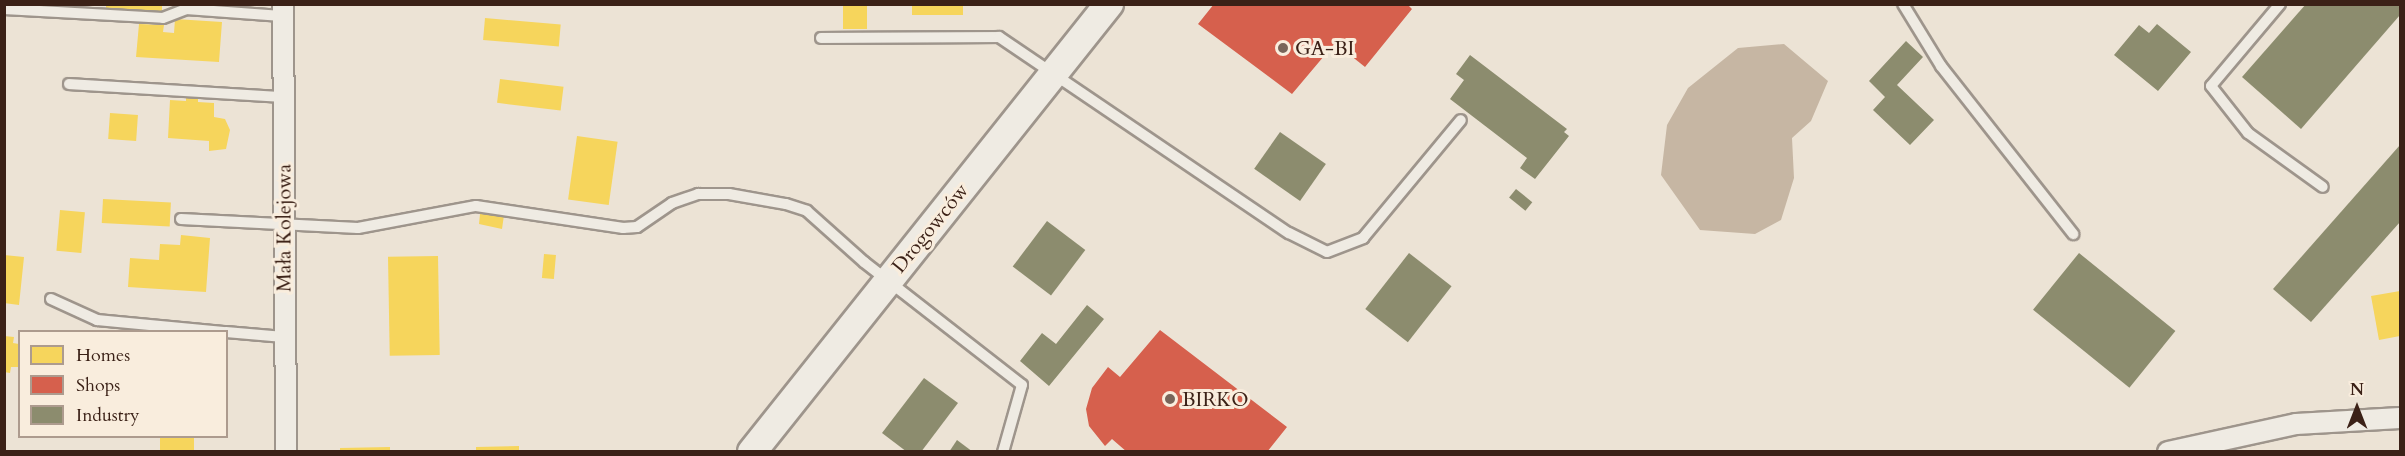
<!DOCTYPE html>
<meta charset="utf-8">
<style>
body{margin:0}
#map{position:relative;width:2405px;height:456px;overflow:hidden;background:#ece3d5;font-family:Cardo,serif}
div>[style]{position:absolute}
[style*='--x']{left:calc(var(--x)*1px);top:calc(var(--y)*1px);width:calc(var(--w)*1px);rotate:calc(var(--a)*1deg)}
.water>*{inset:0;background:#c6b6a3}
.homes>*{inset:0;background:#f6d55c;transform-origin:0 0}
.shops>*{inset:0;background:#d6604d}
.industry>*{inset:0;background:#8c8c6e;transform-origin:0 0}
.roads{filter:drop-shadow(2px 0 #9e958c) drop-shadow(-2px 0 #9e958c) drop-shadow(0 2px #9e958c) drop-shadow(0 -2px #9e958c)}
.service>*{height:10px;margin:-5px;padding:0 5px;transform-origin:5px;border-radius:5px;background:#efebe3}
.minor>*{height:20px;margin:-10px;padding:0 10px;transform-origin:10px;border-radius:10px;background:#efebe3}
.secondary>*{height:28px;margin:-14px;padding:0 14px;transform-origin:14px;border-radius:14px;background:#efebe3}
.dots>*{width:16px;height:16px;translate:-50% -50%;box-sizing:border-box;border:3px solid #f9eddd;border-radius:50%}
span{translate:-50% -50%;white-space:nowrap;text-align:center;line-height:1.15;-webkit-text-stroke:6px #f9eddd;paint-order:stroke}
.poi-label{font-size:20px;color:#3b2117}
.left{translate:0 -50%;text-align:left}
.street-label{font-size:20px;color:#3b2117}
.frame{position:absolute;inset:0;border:6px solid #3b2117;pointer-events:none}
.legend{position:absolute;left:18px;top:330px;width:210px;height:108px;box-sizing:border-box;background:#f9eddd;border:2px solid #ad9b8e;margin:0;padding:8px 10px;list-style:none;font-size:18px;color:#3b2117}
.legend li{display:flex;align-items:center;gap:12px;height:30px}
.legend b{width:30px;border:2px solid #ad9b8e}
.north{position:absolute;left:2327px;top:378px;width:60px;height:60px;-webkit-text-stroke:4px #f9eddd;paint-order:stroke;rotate:0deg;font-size:16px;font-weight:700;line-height:24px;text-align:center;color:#3b2117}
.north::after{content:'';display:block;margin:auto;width:21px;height:27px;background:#3b2117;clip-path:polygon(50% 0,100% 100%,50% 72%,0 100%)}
</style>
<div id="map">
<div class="water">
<div style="clip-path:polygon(1784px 44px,1828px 81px,1811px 121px,1792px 138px,1794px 178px,1781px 220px,1755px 234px,1700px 230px,1661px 175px,1667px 125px,1688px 88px,1738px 48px)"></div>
</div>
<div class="homes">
<div style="clip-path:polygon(106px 4px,162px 4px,162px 13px,106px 9px)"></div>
<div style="left:843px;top:4px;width:24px;height:25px"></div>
<div style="left:912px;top:4px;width:51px;height:11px"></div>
<div style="left:485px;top:18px;width:76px;height:22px;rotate:5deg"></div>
<div style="clip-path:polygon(175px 19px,222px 22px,219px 62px,136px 57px,139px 24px,164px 25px,163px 32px,174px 33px)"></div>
<div style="left:500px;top:79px;width:64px;height:24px;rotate:7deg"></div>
<div style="clip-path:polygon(186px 95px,198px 96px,198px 102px,214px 103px,214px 117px,225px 119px,230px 130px,226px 149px,209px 151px,209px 141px,168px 138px,170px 100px,186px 101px)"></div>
<div style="left:110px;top:113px;width:28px;height:26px;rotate:4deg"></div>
<div style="left:577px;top:136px;width:41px;height:64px;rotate:8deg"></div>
<div style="left:103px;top:199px;width:68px;height:24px;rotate:3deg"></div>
<div style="left:60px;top:210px;width:25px;height:41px;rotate:5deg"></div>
<div style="clip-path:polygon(480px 214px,504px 215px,502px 229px,479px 224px)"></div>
<div style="clip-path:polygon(181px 235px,210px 238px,206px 292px,128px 287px,130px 258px,159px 260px,160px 244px,180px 245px)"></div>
<div style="left:544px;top:254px;width:12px;height:24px;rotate:5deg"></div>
<div style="clip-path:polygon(4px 255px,24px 257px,19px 305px,4px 303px)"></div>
<div style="left:438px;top:256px;width:99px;height:50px;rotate:89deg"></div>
<div style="clip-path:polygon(2400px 291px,2400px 336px,2379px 340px,2371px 296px)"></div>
<div style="clip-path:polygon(4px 336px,14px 337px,13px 343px,19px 344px,18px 367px,11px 367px,10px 373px,4px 372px)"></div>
<div style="left:160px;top:436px;width:34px;height:16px"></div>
<div style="clip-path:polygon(519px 446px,519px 452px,476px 452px,476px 447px)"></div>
<div style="clip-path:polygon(390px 447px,390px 452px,340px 452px,340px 448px)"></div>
</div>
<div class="shops">
<div style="clip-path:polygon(1214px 4px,1407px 4px,1412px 9px,1365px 67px,1335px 43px,1292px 94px,1198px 24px)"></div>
<div style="clip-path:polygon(1160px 330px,1287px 427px,1267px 452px,1127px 452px,1112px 439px,1105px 446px,1089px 426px,1086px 409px,1092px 388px,1108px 367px,1120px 377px)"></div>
</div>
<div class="industry">
<div style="clip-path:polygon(2306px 4px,2400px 4px,2400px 15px,2301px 129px,2242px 77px)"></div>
<div style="clip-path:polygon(2157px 24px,2191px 52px,2158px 91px,2114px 55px,2139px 25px,2149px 33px)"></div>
<div style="clip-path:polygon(1906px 41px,1923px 57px,1897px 85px,1934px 120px,1910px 145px,1873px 110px,1885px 97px,1869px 81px)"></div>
<div style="clip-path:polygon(1470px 55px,1567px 129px,1564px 132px,1569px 136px,1535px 179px,1520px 168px,1527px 158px,1450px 99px,1464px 80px,1456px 74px)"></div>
<div style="left:1280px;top:132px;width:56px;height:45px;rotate:35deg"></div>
<div style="clip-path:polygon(2400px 145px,2400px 222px,2311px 322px,2273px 289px)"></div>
<div style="left:1516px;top:189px;width:21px;height:11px;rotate:39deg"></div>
<div style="left:1047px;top:221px;width:48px;height:57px;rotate:37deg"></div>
<div style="left:1409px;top:253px;width:54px;height:71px;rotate:38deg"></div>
<div style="left:2079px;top:253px;width:124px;height:73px;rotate:39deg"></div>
<div style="clip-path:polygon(1087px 305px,1104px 319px,1049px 386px,1020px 361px,1042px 333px,1056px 344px)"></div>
<div style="clip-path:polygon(924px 378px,958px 403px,921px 452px,907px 452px,882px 433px)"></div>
<div style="clip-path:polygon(957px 440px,973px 452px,949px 452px)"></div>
</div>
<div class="roads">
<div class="service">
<div style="--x:1903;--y:4;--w:73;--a:58.5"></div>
<div style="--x:1941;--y:66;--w:214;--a:51.8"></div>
<div style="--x:2280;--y:4;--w:107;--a:130.1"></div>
<div style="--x:2211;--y:86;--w:60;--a:51.8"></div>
<div style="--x:2248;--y:133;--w:92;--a:35.8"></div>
<div style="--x:4;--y:9;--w:159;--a:3.2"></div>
<div style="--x:163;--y:18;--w:25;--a:-21"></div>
<div style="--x:186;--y:9;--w:96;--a:4.2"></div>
<div style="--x:821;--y:38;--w:178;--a:-0.3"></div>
<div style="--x:999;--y:37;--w:350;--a:34.1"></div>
<div style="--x:1289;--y:233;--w:42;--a:26.6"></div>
<div style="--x:1327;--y:252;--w:39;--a:-21"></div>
<div style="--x:1363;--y:238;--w:153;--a:-50.3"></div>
<div style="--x:69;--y:84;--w:214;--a:3.5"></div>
<div style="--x:181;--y:219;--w:177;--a:2.9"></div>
<div style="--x:358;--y:228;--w:120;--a:-10.6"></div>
<div style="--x:476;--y:206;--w:149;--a:8.5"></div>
<div style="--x:623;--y:228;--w:14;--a:-4"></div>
<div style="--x:637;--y:227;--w:42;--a:-34.4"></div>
<div style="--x:672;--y:203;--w:28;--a:-19"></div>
<div style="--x:698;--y:194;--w:31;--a:0"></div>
<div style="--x:729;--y:194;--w:58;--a:10"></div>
<div style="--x:786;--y:204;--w:22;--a:18"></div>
<div style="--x:807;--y:211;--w:76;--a:41.8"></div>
<div style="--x:864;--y:262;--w:200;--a:37.9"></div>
<div style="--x:1022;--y:385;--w:70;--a:105.8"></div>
<div style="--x:51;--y:299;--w:51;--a:24.5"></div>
<div style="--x:97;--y:320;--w:127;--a:5.4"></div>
<div style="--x:226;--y:332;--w:58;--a:4.9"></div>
</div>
<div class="minor">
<div style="--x:283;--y:4;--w:448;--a:89.6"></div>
<div style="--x:2168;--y:452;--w:131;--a:-12.3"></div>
<div style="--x:2296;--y:424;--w:104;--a:-3.3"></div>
</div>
<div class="secondary">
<div style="--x:752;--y:452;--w:573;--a:-51.45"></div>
</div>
</div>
<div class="dots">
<div style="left:1283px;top:48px;background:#79655a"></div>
<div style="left:1170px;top:399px;background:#79655a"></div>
</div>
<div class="poi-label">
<span class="left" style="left:1295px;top:48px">GA-BI</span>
<span class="left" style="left:1182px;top:399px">BIRKO</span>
</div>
<div class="street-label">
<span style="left:284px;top:228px;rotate:-90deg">Mała Kolejowa</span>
<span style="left:930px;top:228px;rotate:-51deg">Drogowców</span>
</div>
<div class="frame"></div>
<ul class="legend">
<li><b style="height:16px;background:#f6d55c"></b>Homes</li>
<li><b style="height:16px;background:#d6604d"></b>Shops</li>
<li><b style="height:16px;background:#8c8c6e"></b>Industry</li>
</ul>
<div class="north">N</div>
</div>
